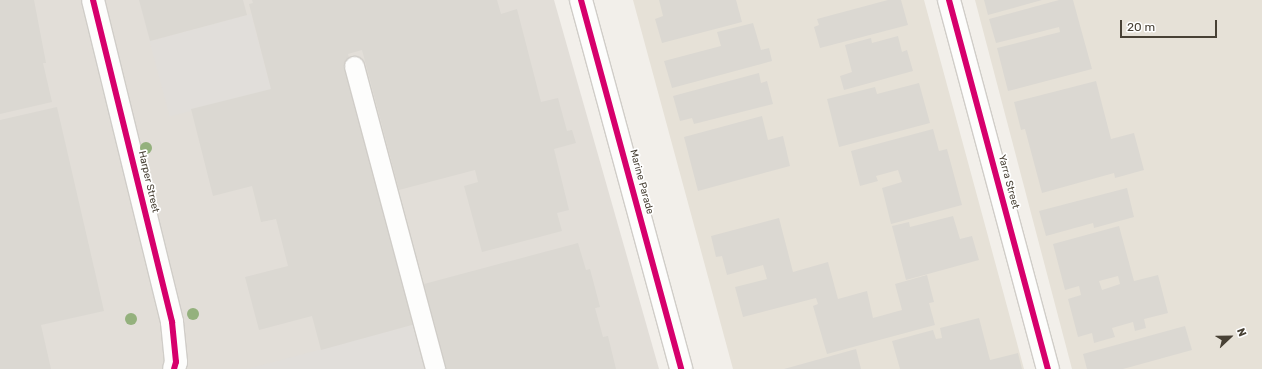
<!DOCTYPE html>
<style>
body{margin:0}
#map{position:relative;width:1262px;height:369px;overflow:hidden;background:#f2efea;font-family:Rubik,sans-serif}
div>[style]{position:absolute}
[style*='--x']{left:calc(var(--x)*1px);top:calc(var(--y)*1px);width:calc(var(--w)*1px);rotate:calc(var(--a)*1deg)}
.residential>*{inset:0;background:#e6e1d7}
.industrial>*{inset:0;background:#e2ded8}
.parking>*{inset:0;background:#e1deda;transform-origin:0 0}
.building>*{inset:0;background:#dbd8d2}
.roads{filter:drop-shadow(1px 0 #d0cdc8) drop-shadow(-1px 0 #d0cdc8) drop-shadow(0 1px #d0cdc8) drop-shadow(0 -1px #d0cdc8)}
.lane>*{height:19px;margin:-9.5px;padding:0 9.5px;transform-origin:9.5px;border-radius:9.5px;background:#fdfdfc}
.street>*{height:22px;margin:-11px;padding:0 11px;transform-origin:11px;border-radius:11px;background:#fdfdfc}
.cycleway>*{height:6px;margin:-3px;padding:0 3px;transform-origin:3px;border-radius:3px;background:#d6006c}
.trees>*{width:12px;height:12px;margin:-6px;border-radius:50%;background:#94b17d}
span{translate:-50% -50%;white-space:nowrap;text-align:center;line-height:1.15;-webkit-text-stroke:3.5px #fff;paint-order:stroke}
.street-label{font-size:10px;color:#484135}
.north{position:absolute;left:1210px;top:317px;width:40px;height:40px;-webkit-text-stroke:3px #fff;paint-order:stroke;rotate:68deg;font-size:11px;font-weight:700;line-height:16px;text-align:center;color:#484135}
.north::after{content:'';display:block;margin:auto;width:14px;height:18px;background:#484135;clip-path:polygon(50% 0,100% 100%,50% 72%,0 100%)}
.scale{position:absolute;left:1120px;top:20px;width:97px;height:18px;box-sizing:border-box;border:2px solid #484135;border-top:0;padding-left:5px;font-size:12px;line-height:14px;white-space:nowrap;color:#484135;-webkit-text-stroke:3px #fff;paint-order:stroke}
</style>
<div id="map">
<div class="residential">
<div style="clip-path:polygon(633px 0,924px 0,1024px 369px,733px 369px)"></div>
<div style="clip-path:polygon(975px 0,1262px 0,1262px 369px,1072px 369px)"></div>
</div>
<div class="industrial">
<div style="clip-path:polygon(0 0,554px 0,659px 369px,0 369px)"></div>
</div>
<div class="parking">
<div style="left:251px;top:14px;width:78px;height:105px;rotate:75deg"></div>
<div style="clip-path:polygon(419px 323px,431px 369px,247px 369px)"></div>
</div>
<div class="building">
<div style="clip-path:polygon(0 0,34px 0,46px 63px,43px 63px,52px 102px,0 114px)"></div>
<div style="clip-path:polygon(139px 0,243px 0,247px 15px,150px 41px)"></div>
<div style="clip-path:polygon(252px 0,497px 0,501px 14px,517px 9px,541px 102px,558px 98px,567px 131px,572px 130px,576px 143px,554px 149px,569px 210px,557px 213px,562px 231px,482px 252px,464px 186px,478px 182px,475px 170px,399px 190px,362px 50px,348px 54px,419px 323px,321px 350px,312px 316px,259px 330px,245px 277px,288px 266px,276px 219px,261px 222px,252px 186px,213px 196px,191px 109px,271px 89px,249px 4px,253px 3px)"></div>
<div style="clip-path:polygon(659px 0,736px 0,742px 22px,662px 43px,655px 19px,663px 16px)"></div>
<div style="clip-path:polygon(888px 0,901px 0,908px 25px,820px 48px,814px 27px,819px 25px,817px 19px)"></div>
<div style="clip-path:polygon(984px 0,1042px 0,988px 15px)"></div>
<div style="clip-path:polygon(1059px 0,1073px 0,1092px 69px,1008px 91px,997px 48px,1060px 32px,1059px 27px,996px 43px,989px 19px)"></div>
<div style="clip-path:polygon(753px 23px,761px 50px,769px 48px,772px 61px,672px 88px,664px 61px,721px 46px,717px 32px)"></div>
<div style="clip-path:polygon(898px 36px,902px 52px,907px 50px,913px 71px,844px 90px,840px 76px,852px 72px,845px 45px,871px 38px,872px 43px)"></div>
<div style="clip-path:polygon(759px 73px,761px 83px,767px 81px,773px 104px,694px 124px,692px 118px,680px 121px,673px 96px)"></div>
<div style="clip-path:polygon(1096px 81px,1111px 139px,1134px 133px,1144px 170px,1115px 178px,1114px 173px,1042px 193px,1025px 129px,1021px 130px,1014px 102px)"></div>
<div style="clip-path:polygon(919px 83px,930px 123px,839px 147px,827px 99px,875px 87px,877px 94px)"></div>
<div style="clip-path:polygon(57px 107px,104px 311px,41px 325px,51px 369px,0 369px,0 120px)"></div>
<div style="clip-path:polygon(762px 116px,768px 140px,783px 136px,790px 166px,698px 191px,684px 137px)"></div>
<div style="clip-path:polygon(933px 129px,939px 151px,947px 149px,962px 205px,891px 224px,882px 188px,902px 182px,898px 170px,876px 176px,878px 181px,860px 186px,851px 151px)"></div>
<div style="clip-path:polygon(1127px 188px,1134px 217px,1094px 228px,1093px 223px,1046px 236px,1039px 211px)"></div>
<div style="clip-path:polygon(953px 216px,960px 239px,972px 236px,979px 260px,906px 280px,892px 226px,909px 222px,910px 227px)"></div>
<div style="clip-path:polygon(779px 218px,793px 272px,828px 262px,838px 299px,867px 291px,873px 318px,902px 310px,895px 284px,927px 275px,934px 302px,929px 303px,935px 325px,827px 354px,813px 306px,818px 304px,816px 298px,743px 317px,735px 287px,767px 279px,763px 265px,727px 275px,722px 256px,716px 257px,711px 236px)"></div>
<div style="clip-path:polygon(evenodd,1119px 226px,1134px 281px,1158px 275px,1168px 313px,1144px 319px,1146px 328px,1135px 331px,1133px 322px,1112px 328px,1115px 337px,1094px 343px,1092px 333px,1078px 337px,1068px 299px,1081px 295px,1079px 286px,1065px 290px,1053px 244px,1119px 226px,1118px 276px,1120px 284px,1102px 290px,1099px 281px,1118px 276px)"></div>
<div style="clip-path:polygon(578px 243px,586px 270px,590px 269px,600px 307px,595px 308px,603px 337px,608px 336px,616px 369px,446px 369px,424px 284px)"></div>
<div style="clip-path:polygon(979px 318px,990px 360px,1018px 353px,1022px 369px,900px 369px,892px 341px,933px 330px,936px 339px,942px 338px,940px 328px)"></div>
<div style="clip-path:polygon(1185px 326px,1192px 350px,1123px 369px,1087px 369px,1083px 354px)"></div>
<div style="clip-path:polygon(856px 349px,861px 369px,784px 369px)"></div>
</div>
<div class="roads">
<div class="lane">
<div style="--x:354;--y:66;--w:314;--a:75"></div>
</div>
<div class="street">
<div style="--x:93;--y:0;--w:332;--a:76.2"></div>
<div style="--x:172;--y:322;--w:40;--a:84.3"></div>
<div style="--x:176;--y:362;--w:7;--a:106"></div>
<div style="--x:581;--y:0;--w:382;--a:74.8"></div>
<div style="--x:949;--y:0;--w:382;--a:75"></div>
</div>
</div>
<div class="cycleway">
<div style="--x:93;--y:0;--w:332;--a:76.2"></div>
<div style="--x:172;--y:322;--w:40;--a:84.3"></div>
<div style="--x:176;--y:362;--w:7;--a:106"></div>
<div style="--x:581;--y:0;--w:382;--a:74.8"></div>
<div style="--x:949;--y:0;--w:382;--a:75"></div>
</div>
<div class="trees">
<div style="left:146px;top:148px"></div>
<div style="left:193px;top:314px"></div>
<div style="left:131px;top:319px"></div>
</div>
<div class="street-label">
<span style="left:148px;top:182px;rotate:77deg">Harper Street</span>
<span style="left:641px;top:182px;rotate:75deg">Marine Parade</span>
<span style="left:1008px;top:182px;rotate:75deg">Yarra Street</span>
</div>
<div class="north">N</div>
<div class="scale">20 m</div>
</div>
